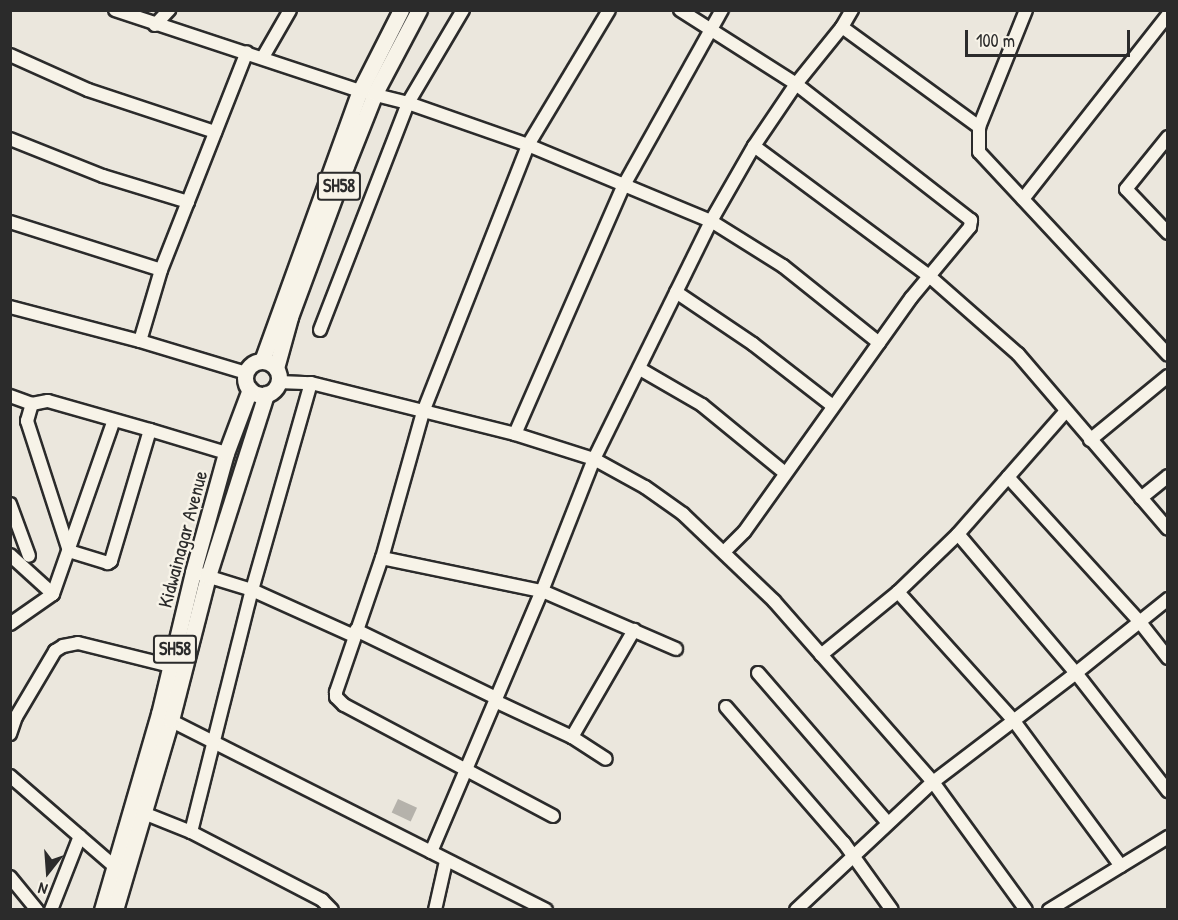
<!DOCTYPE html>
<style>
body{margin:0}
#map{position:relative;width:1178px;height:920px;overflow:hidden;background:#ebe7dd;font-family:"Patrick Hand",sans-serif}
div>[style]{position:absolute}
[style*='--x']{left:calc(var(--x)*1px);top:calc(var(--y)*1px);width:calc(var(--w)*1px);rotate:calc(var(--a)*1deg)}
.building>*{inset:0;background:#b5b2ab;transform-origin:0 0}
.roads{filter:drop-shadow(2px 0 #2b2b2b) drop-shadow(-2px 0 #2b2b2b) drop-shadow(0 2px #2b2b2b) drop-shadow(0 -2px #2b2b2b)}
.minor>*{height:12px;margin:-6px;padding:0 6px;transform-origin:6px;border-radius:6px;background:#f7f3e8}
.major>*{height:15px;margin:-7.5px;padding:0 7.5px;transform-origin:7.5px;border-radius:7.5px;background:#f7f3e8}
.major>.ring{margin:-7.5px;padding:0;box-sizing:content-box;background:none;border:15px solid #f7f3e8;border-radius:50%}
span{translate:-50% -50%;white-space:nowrap;text-align:center;line-height:1.15;-webkit-text-stroke:5px #f7f3e8;paint-order:stroke}
.shield-label span{padding:2px 4px;background:#f7f3e8;border:2px solid;border-radius:4px;-webkit-text-stroke-width:0}
.shield-label{font-size:18px;color:#2b2b2b;font-weight:700}
.street-label{font-size:20px;color:#2b2b2b}
.frame{position:absolute;inset:0;border:12px solid #2b2b2b;pointer-events:none}
.north{position:absolute;left:18px;top:842px;width:60px;height:60px;-webkit-text-stroke:4px #f7f3e8;paint-order:stroke;rotate:197deg;font-size:16px;font-weight:700;line-height:24px;text-align:center;color:#2b2b2b}
.north::after{content:'';display:block;margin:auto;width:21px;height:27px;background:#2b2b2b;clip-path:polygon(50% 0,100% 100%,50% 72%,0 100%)}
.scale{position:absolute;left:965px;top:30px;width:165px;height:27px;box-sizing:border-box;border:3px solid #2b2b2b;border-top:0;padding-left:8px;font-size:18px;line-height:21px;white-space:nowrap;color:#2b2b2b;-webkit-text-stroke:4px #f7f3e8;paint-order:stroke}
</style>
<div id="map">
<div class="building">
<div style="left:398px;top:799px;width:21px;height:15px;rotate:25deg"></div>
</div>
<div class="roads">
<div class="minor">
<div style="--x:115;--y:10;--w:258;--a:18.3"></div>
<div style="--x:360;--y:91;--w:49;--a:14"></div>
<div style="--x:408;--y:103;--w:127;--a:19.3"></div>
<div style="--x:528;--y:145;--w:198;--a:22.6"></div>
<div style="--x:711;--y:221;--w:85;--a:32"></div>
<div style="--x:783;--y:266;--w:123;--a:38.7"></div>
<div style="--x:680;--y:10;--w:138;--a:32.5"></div>
<div style="--x:796;--y:84;--w:222;--a:37.9"></div>
<div style="--x:971;--y:220;--w:7;--a:98"></div>
<div style="--x:970;--y:227;--w:92;--a:129.7"></div>
<div style="--x:911;--y:298;--w:287;--a:125.5"></div>
<div style="--x:744;--y:532;--w:28;--a:135"></div>
<div style="--x:1026;--y:10;--w:126;--a:111.9"></div>
<div style="--x:979;--y:127;--w:25;--a:90"></div>
<div style="--x:979;--y:152;--w:277;--a:47"></div>
<div style="--x:155;--y:25;--w:21;--a:-47"></div>
<div style="--x:842;--y:27;--w:20;--a:-60"></div>
<div style="--x:10;--y:55;--w:85;--a:24.2"></div>
<div style="--x:88;--y:90;--w:134;--a:18.3"></div>
<div style="--x:263;--y:57;--w:54;--a:-60.1"></div>
<div style="--x:1168;--y:137;--w:67;--a:128.9"></div>
<div style="--x:1126;--y:189;--w:61;--a:46.3"></div>
<div style="--x:10;--y:139;--w:100;--a:21.7"></div>
<div style="--x:103;--y:176;--w:89;--a:17"></div>
<div style="--x:754;--y:146;--w:217;--a:36.6"></div>
<div style="--x:928;--y:275;--w:120;--a:41.3"></div>
<div style="--x:1018;--y:354;--w:230;--a:49.4"></div>
<div style="--x:1023;--y:199;--w:234;--a:-51.8"></div>
<div style="--x:10;--y:222;--w:158;--a:17.6"></div>
<div style="--x:676;--y:292;--w:93;--a:34"></div>
<div style="--x:753;--y:344;--w:101;--a:37.8"></div>
<div style="--x:10;--y:307;--w:134;--a:14.7"></div>
<div style="--x:140;--y:341;--w:111;--a:16.8"></div>
<div style="--x:320;--y:330;--w:243;--a:-68.8"></div>
<div style="--x:408;--y:103;--w:108;--a:-59.4"></div>
<div style="--x:140;--y:341;--w:74;--a:-73.5"></div>
<div style="--x:161;--y:270;--w:234;--a:-68.5"></div>
<div style="--x:640;--y:369;--w:72;--a:30.1"></div>
<div style="--x:702;--y:405;--w:107;--a:39.3"></div>
<div style="--x:278;--y:382;--w:33;--a:2"></div>
<div style="--x:311;--y:383;--w:210;--a:14"></div>
<div style="--x:515;--y:434;--w:83;--a:17.6"></div>
<div style="--x:594;--y:459;--w:58;--a:28.8"></div>
<div style="--x:645;--y:487;--w:47;--a:35.4"></div>
<div style="--x:683;--y:514;--w:126;--a:43.7"></div>
<div style="--x:774;--y:601;--w:241;--a:48.7"></div>
<div style="--x:933;--y:782;--w:158;--a:54"></div>
<div style="--x:10;--y:396;--w:23;--a:20"></div>
<div style="--x:150;--y:430;--w:137;--a:106.6"></div>
<div style="--x:111;--y:561;--w:4;--a:146"></div>
<div style="--x:108;--y:563;--w:41;--a:-162.9"></div>
<div style="--x:69;--y:551;--w:137;--a:-107.9"></div>
<div style="--x:27;--y:421;--w:18;--a:-74"></div>
<div style="--x:32;--y:404;--w:16;--a:-11"></div>
<div style="--x:48;--y:401;--w:106;--a:15.9"></div>
<div style="--x:150;--y:430;--w:79;--a:16.8"></div>
<div style="--x:515;--y:434;--w:272;--a:-66.4"></div>
<div style="--x:624;--y:185;--w:201;--a:-60.8"></div>
<div style="--x:1090;--y:440;--w:101;--a:-39.4"></div>
<div style="--x:1008;--y:477;--w:195;--a:47.7"></div>
<div style="--x:1139;--y:621;--w:47;--a:51.9"></div>
<div style="--x:1141;--y:498;--w:35;--a:-39"></div>
<div style="--x:10;--y:504;--w:55;--a:69.9"></div>
<div style="--x:958;--y:534;--w:182;--a:49.7"></div>
<div style="--x:1076;--y:673;--w:150;--a:52.1"></div>
<div style="--x:10;--y:555;--w:58;--a:42.2"></div>
<div style="--x:382;--y:558;--w:163;--a:11.7"></div>
<div style="--x:542;--y:591;--w:146;--a:23.4"></div>
<div style="--x:200;--y:574;--w:54;--a:17.1"></div>
<div style="--x:252;--y:590;--w:112;--a:24.3"></div>
<div style="--x:898;--y:592;--w:173;--a:48"></div>
<div style="--x:1014;--y:721;--w:180;--a:53.6"></div>
<div style="--x:10;--y:624;--w:52;--a:-34.9"></div>
<div style="--x:53;--y:594;--w:184;--a:-70.7"></div>
<div style="--x:356;--y:630;--w:156;--a:25.9"></div>
<div style="--x:821;--y:655;--w:99;--a:-39.3"></div>
<div style="--x:898;--y:592;--w:83;--a:-44"></div>
<div style="--x:958;--y:534;--w:162;--a:-48.7"></div>
<div style="--x:758;--y:673;--w:198;--a:49.1"></div>
<div style="--x:495;--y:701;--w:85;--a:25.1"></div>
<div style="--x:572;--y:737;--w:40;--a:32.9"></div>
<div style="--x:726;--y:707;--w:180;--a:49.1"></div>
<div style="--x:844;--y:843;--w:82;--a:54.4"></div>
<div style="--x:164;--y:717;--w:428;--a:26.8"></div>
<div style="--x:10;--y:734;--w:18;--a:-71"></div>
<div style="--x:16;--y:717;--w:77;--a:-59.4"></div>
<div style="--x:55;--y:651;--w:9;--a:-32"></div>
<div style="--x:63;--y:646;--w:15;--a:-11"></div>
<div style="--x:78;--y:643;--w:96;--a:13.9"></div>
<div style="--x:572;--y:737;--w:124;--a:-59.9"></div>
<div style="--x:10;--y:776;--w:139;--a:40.9"></div>
<div style="--x:136;--y:810;--w:59;--a:21.8"></div>
<div style="--x:191;--y:832;--w:148;--a:27.4"></div>
<div style="--x:322;--y:900;--w:14;--a:45"></div>
<div style="--x:553;--y:816;--w:237;--a:-152"></div>
<div style="--x:344;--y:705;--w:11;--a:-135"></div>
<div style="--x:336;--y:697;--w:5;--a:-90"></div>
<div style="--x:336;--y:692;--w:142;--a:-71.1"></div>
<div style="--x:382;--y:558;--w:152;--a:-74.3"></div>
<div style="--x:423;--y:412;--w:287;--a:-68.5"></div>
<div style="--x:528;--y:145;--w:157;--a:-59"></div>
<div style="--x:191;--y:832;--w:250;--a:-75.9"></div>
<div style="--x:252;--y:590;--w:215;--a:-74.1"></div>
<div style="--x:431;--y:852;--w:284;--a:-67"></div>
<div style="--x:542;--y:591;--w:142;--a:-68.5"></div>
<div style="--x:594;--y:459;--w:265;--a:-63.8"></div>
<div style="--x:711;--y:221;--w:86;--a:-60.2"></div>
<div style="--x:754;--y:146;--w:75;--a:-55.9"></div>
<div style="--x:796;--y:84;--w:73;--a:-51.1"></div>
<div style="--x:842;--y:27;--w:170;--a:36.1"></div>
<div style="--x:10;--y:877;--w:43;--a:50.7"></div>
<div style="--x:51;--y:910;--w:79;--a:-68.6"></div>
<div style="--x:435;--y:910;--w:50;--a:-77.3"></div>
<div style="--x:796;--y:910;--w:187;--a:-43.1"></div>
<div style="--x:933;--y:782;--w:180;--a:-37.3"></div>
<div style="--x:1076;--y:673;--w:118;--a:-38.8"></div>
<div style="--x:1049;--y:910;--w:140;--a:-31.5"></div>
</div>
<div class="major">
<div style="--x:262;--y:361;--w:287;--a:-70.1"></div>
<div style="--x:360;--y:91;--w:91;--a:-63.2"></div>
<div class="ring" style="left:245px;top:361px;width:19px;height:19px"></div>
<div style="--x:276;--y:368;--w:53;--a:-74.6"></div>
<div style="--x:290;--y:317;--w:161;--a:-69.7"></div>
<div style="--x:346;--y:166;--w:79;--a:-68.3"></div>
<div style="--x:375;--y:93;--w:94;--a:-62.1"></div>
<div style="--x:102;--y:910;--w:204;--a:-73.8"></div>
<div style="--x:159;--y:714;--w:146;--a:-76.5"></div>
<div style="--x:193;--y:572;--w:123;--a:-74.5"></div>
<div style="--x:226;--y:453;--w:68;--a:-69.4"></div>
<div style="--x:115;--y:910;--w:198;--a:-73.6"></div>
<div style="--x:171;--y:720;--w:149;--a:-75.6"></div>
<div style="--x:208;--y:576;--w:191;--a:-72.3"></div>
</div>
</div>
<div class="shield-label">
<span style="left:339px;top:186px">SH58</span>
<span style="left:175px;top:649px">SH58</span>
</div>
<div class="street-label">
<span style="left:182px;top:539px;rotate:-75deg">Kidwainagar Avenue</span>
</div>
<div class="frame"></div>
<div class="north">N</div>
<div class="scale">100 m</div>
</div>
